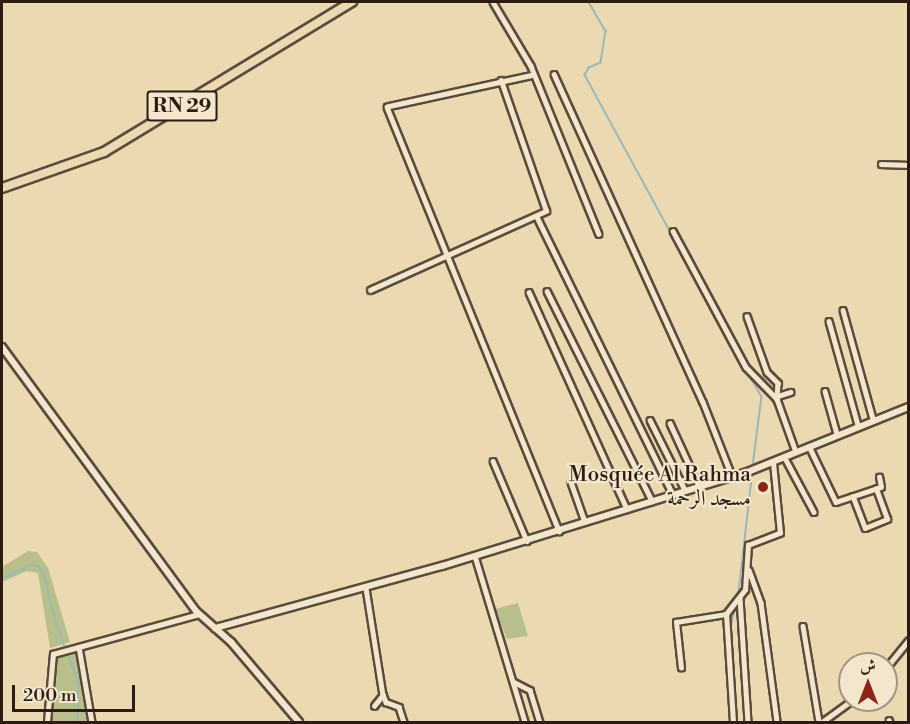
<!DOCTYPE html>
<meta charset="utf-8">
<style>
body{margin:0}
#map{position:relative;width:910px;height:724px;overflow:hidden;background:#ebd9b1;font-family:"Libre Bodoni",Amiri,serif}
div>[style]{position:absolute}
[style*='--x']{left:calc(var(--x)*1px);top:calc(var(--y)*1px);width:calc(var(--w)*1px);rotate:calc(var(--a)*1deg)}
.green>*{inset:0;background:#b8bf8b}
.stream>*{height:1.5px;margin:-0.75px;padding:0 0.75px;transform-origin:0.75px;border-radius:0.75px;background:#9cb8b6}
.roads{filter:drop-shadow(2px 0 #5c4b3b) drop-shadow(-2px 0 #5c4b3b) drop-shadow(0 2px #5c4b3b) drop-shadow(0 -2px #5c4b3b)}
.minor>*{height:4.5px;margin:-2.25px;padding:0 2.25px;transform-origin:2.25px;border-radius:2.25px;background:#f2e6cc}
.tertiary>*{height:6px;margin:-3px;padding:0 3px;transform-origin:3px;border-radius:3px;background:#f2e6cc}
.primary>*{height:8px;margin:-4px;padding:0 4px;transform-origin:4px;border-radius:4px;background:#ebd9b1}
.dots>*{width:16px;height:16px;translate:-50% -50%;box-sizing:border-box;border:3px solid #f2e6cc;border-radius:50%}
span{translate:-50% -50%;white-space:nowrap;text-align:center;line-height:1.15;-webkit-text-stroke:4.5px #f2e6cc;paint-order:stroke}
.shield-label span{padding:2px 4px;background:#f2e6cc;border:2px solid;border-radius:4px;-webkit-text-stroke-width:0}
.shield-label{font-size:20px;color:#2c1c14;font-weight:700}
.poi-label{font-size:21px;color:#2c1c14}
.right{translate:-100% -50%;text-align:right}
.frame{position:absolute;inset:0;border:3px solid #2c1c14;pointer-events:none}
.north{position:absolute;left:838px;top:652px;width:60px;height:60px;box-sizing:border-box;background:#f2e6cc;border:2px solid #a39582;border-radius:50%;rotate:0deg;font-size:16px;font-weight:700;line-height:24px;text-align:center;color:#2c1c14}
.north::after{content:'';display:block;margin:auto;width:21px;height:27px;background:#8f2418;clip-path:polygon(50% 0,100% 100%,50% 72%,0 100%)}
.scale{position:absolute;left:12px;top:685px;width:123px;height:27px;box-sizing:border-box;border:3px solid #2c1c14;border-top:0;padding-left:8px;font-size:18px;line-height:21px;white-space:nowrap;color:#2c1c14;-webkit-text-stroke:4px #f2e6cc;paint-order:stroke}
</style>
<div id="map">
<div class="green">
<div style="clip-path:polygon(28px 551px,37px 552px,48px 568px,70px 642px,50px 648px,38px 573px,27px 571px,2px 582px,2px 567px)"></div>
<div style="clip-path:polygon(518px 603px,528px 636px,507px 639px,495px 609px)"></div>
<div style="clip-path:polygon(76px 650px,87px 722px,50px 722px,56px 657px)"></div>
</div>
<div class="stream">
<div style="--x:589;--y:2;--w:34;--a:60"></div>
<div style="--x:606;--y:31;--w:32;--a:99"></div>
<div style="--x:601;--y:63;--w:13;--a:157"></div>
<div style="--x:589;--y:68;--w:8;--a:120"></div>
<div style="--x:585;--y:75;--w:228;--a:61.4"></div>
<div style="--x:747;--y:371;--w:30;--a:60"></div>
<div style="--x:762;--y:397;--w:70;--a:97.4"></div>
<div style="--x:2;--y:579;--w:32;--a:-26"></div>
<div style="--x:31;--y:565;--w:8;--a:7"></div>
<div style="--x:39;--y:566;--w:13;--a:61"></div>
<div style="--x:45;--y:577;--w:50;--a:76.2"></div>
<div style="--x:57;--y:626;--w:60;--a:68.6"></div>
<div style="--x:79;--y:682;--w:40;--a:91.4"></div>
<div style="--x:738;--y:597;--w:124;--a:-83.5"></div>
<div style="--x:731;--y:662;--w:37;--a:-90"></div>
<div style="--x:731;--y:625;--w:22;--a:-77"></div>
<div style="--x:732;--y:679;--w:43;--a:83.4"></div>
</div>
<div class="roads">
<div class="minor">
<div style="--x:493;--y:2;--w:74;--a:59.3"></div>
<div style="--x:531;--y:66;--w:181;--a:68"></div>
<div style="--x:554;--y:74;--w:360;--a:65.6"></div>
<div style="--x:703;--y:402;--w:79;--a:68.6"></div>
<div style="--x:534;--y:75;--w:150;--a:167.7"></div>
<div style="--x:387;--y:107;--w:458;--a:67.9"></div>
<div style="--x:881;--y:164;--w:27;--a:2"></div>
<div style="--x:537;--y:217;--w:309;--a:63.9"></div>
<div style="--x:673;--y:231;--w:154;--a:61.8"></div>
<div style="--x:746;--y:367;--w:45;--a:45.9"></div>
<div style="--x:777;--y:399;--w:56;--a:70.3"></div>
<div style="--x:370;--y:290;--w:193;--a:-24.2"></div>
<div style="--x:546;--y:211;--w:138;--a:-109.1"></div>
<div style="--x:547;--y:291;--w:235;--a:63.4"></div>
<div style="--x:529;--y:292;--w:238;--a:65.7"></div>
<div style="--x:843;--y:310;--w:113;--a:74.6"></div>
<div style="--x:747;--y:316;--w:59;--a:70.3"></div>
<div style="--x:767;--y:372;--w:16;--a:45"></div>
<div style="--x:778;--y:383;--w:16;--a:94"></div>
<div style="--x:829;--y:321;--w:108;--a:74.4"></div>
<div style="--x:825;--y:391;--w:45;--a:74.4"></div>
<div style="--x:778;--y:396;--w:13;--a:-18"></div>
<div style="--x:650;--y:420;--w:78;--a:63.4"></div>
<div style="--x:670;--y:423;--w:69;--a:65.3"></div>
<div style="--x:809;--y:446;--w:62;--a:64.3"></div>
<div style="--x:836;--y:502;--w:47;--a:-18.4"></div>
<div style="--x:881;--y:487;--w:10;--a:-101"></div>
<div style="--x:785;--y:458;--w:61;--a:61.8"></div>
<div style="--x:493;--y:461;--w:87;--a:67"></div>
<div style="--x:571;--y:482;--w:42;--a:70.7"></div>
<div style="--x:853;--y:496;--w:34;--a:69"></div>
<div style="--x:865;--y:528;--w:24;--a:-22"></div>
<div style="--x:887;--y:519;--w:32;--a:-110"></div>
<div style="--x:475;--y:556;--w:173;--a:73.2"></div>
<div style="--x:749;--y:570;--w:35;--a:70"></div>
<div style="--x:761;--y:603;--w:120;--a:82.3"></div>
<div style="--x:366;--y:588;--w:108;--a:81"></div>
<div style="--x:383;--y:695;--w:8;--a:67"></div>
<div style="--x:386;--y:702;--w:14;--a:21"></div>
<div style="--x:399;--y:707;--w:16;--a:72"></div>
<div style="--x:740;--y:598;--w:124;--a:86.3"></div>
<div style="--x:803;--y:626;--w:97;--a:80.5"></div>
<div style="--x:79;--y:647;--w:76;--a:80.2"></div>
<div style="--x:681;--y:668;--w:46;--a:-96.2"></div>
<div style="--x:676;--y:622;--w:51;--a:-9.1"></div>
<div style="--x:886;--y:668;--w:35;--a:-51"></div>
<div style="--x:514;--y:682;--w:18;--a:27"></div>
<div style="--x:530;--y:690;--w:34;--a:73"></div>
<div style="--x:374;--y:706;--w:14;--a:-51"></div>
<div style="--x:889;--y:720;--w:2;--a:63"></div>
<div style="--x:47;--y:722;--w:68;--a:-85"></div>
<div style="--x:53;--y:654;--w:151;--a:-15.3"></div>
<div style="--x:733;--y:722;--w:108;--a:-93.7"></div>
<div style="--x:726;--y:614;--w:31;--a:-52"></div>
<div style="--x:745;--y:590;--w:45;--a:-86.2"></div>
<div style="--x:748;--y:545;--w:34;--a:-21"></div>
<div style="--x:780;--y:533;--w:70;--a:-95.7"></div>
<div style="--x:822;--y:722;--w:37;--a:-36"></div>
</div>
<div class="tertiary">
<div style="--x:2;--y:347;--w:328;--a:53.7"></div>
<div style="--x:196;--y:611;--w:47;--a:41.5"></div>
<div style="--x:231;--y:642;--w:105;--a:49.6"></div>
<div style="--x:215;--y:628;--w:235;--a:-15.3"></div>
<div style="--x:442;--y:566;--w:317;--a:-17.1"></div>
<div style="--x:745;--y:473;--w:176;--a:-22"></div>
</div>
<div class="primary">
<div style="--x:2;--y:188;--w:108;--a:-19.4"></div>
<div style="--x:104;--y:152;--w:290;--a:-31.2"></div>
</div>
</div>
<div class="dots">
<div style="left:763px;top:487px;background:#8f2418"></div>
</div>
<div class="shield-label">
<span style="left:182px;top:106px">RN 29</span>
</div>
<div class="poi-label">
<span class="right" style="left:751px;top:487px">Mosquée Al Rahma<br>مسجد الرحمة</span>
</div>
<div class="frame"></div>
<div class="north">ش</div>
<div class="scale">200 m</div>
</div>
